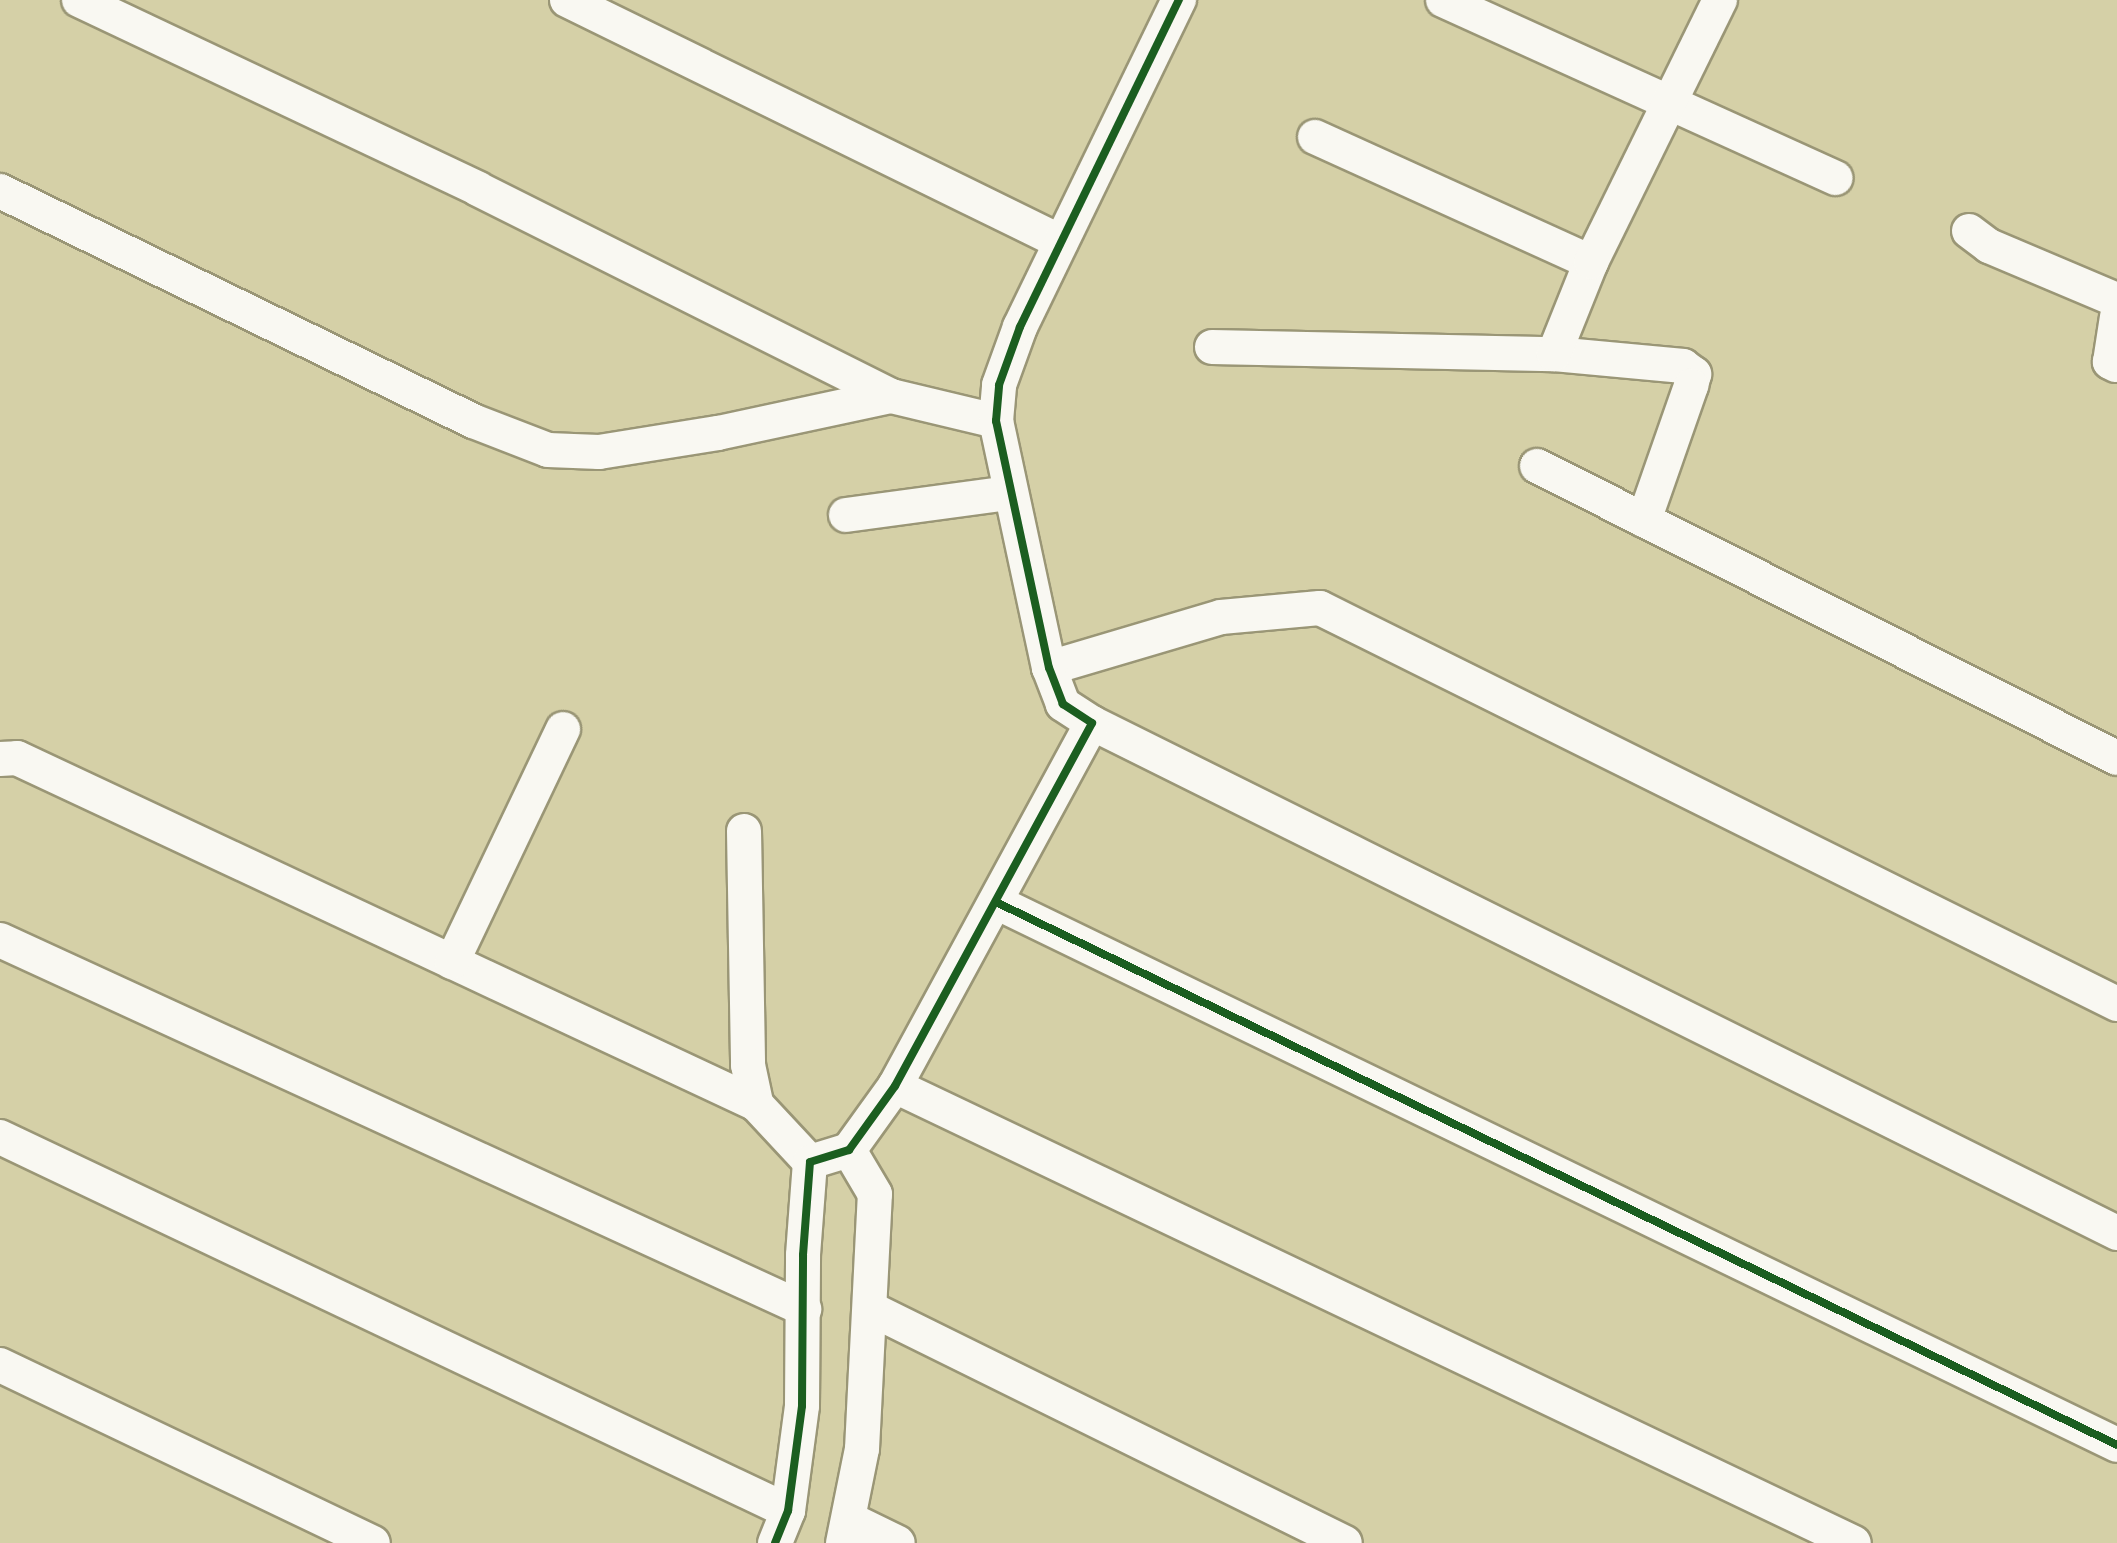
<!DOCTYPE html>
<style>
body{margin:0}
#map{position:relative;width:2117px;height:1543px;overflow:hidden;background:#d5d0a7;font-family:"Sofia Sans Condensed",sans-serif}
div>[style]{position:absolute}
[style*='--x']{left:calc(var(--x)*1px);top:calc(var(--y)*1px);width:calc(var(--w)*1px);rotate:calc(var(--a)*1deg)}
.roads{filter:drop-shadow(2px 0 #9a9676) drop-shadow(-2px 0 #9a9676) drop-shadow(0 2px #9a9676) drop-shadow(0 -2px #9a9676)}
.street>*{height:34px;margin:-17px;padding:0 17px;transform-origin:17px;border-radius:17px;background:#f9f8f2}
.cycleway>*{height:8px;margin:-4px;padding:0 4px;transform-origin:4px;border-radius:4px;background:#1b5e20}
span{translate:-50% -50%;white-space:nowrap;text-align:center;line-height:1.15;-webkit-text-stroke:6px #fefdf6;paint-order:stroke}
</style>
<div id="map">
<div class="roads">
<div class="street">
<div style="--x:79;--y:0;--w:441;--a:25.3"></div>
<div style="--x:478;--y:189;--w:462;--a:26.6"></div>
<div style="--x:891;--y:396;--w:108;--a:13.4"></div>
<div style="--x:567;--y:0;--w:550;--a:26.1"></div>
<div style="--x:1443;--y:0;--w:431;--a:24.4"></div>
<div style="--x:1315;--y:137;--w:303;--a:24.4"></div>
<div style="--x:0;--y:191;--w:526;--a:25.93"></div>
<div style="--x:473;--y:421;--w:80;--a:21.1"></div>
<div style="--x:548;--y:450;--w:51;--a:2.2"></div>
<div style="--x:599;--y:452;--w:121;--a:-9.1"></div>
<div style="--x:718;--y:433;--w:177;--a:-12.1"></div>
<div style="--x:1969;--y:231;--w:25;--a:37"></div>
<div style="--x:1989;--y:246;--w:139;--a:22.9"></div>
<div style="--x:1212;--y:347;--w:342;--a:1.2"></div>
<div style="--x:1554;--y:354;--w:130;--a:5.3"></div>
<div style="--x:1683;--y:366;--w:14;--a:36"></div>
<div style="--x:1694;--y:374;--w:12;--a:104"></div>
<div style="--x:1691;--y:386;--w:142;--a:109.3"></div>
<div style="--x:1554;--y:354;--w:99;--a:-68.1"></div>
<div style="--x:1591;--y:262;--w:292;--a:-63.8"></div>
<div style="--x:2116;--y:365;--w:7;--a:-153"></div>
<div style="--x:2110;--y:362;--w:46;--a:-81.2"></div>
<div style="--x:1537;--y:466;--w:649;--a:26.72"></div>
<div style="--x:846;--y:515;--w:164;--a:-7.7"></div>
<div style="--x:1049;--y:668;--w:179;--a:-16.5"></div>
<div style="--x:1221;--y:617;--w:99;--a:-5.2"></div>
<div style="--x:1320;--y:608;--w:890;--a:26.42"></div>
<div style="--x:1092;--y:723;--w:1145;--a:26.45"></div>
<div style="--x:0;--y:759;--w:17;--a:-3"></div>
<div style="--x:17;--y:758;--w:816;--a:25.09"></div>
<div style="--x:744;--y:831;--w:234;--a:89"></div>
<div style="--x:748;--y:1065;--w:40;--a:78"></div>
<div style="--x:756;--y:1104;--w:79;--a:47"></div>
<div style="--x:998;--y:903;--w:1243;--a:25.84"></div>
<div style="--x:0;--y:940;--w:885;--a:24.65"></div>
<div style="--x:452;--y:962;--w:258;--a:-64.5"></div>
<div style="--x:895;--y:1086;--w:1062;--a:25.48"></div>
<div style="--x:0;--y:1137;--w:872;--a:25.39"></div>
<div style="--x:873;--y:1310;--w:526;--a:26.27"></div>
<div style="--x:0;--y:1365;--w:413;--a:25.5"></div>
<div style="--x:851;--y:1520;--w:52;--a:26.1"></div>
<div style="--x:775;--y:1543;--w:35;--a:-68"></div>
<div style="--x:788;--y:1511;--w:106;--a:-82.4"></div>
<div style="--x:802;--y:1406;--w:151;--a:-89.6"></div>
<div style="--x:803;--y:1255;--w:93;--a:-85.7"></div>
<div style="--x:810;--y:1162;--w:41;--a:-17.1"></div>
<div style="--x:849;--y:1150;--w:79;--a:-54.3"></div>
<div style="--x:895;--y:1086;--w:413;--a:-61.5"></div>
<div style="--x:1092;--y:723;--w:35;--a:-147"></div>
<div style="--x:1063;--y:704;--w:39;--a:-111"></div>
<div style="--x:1049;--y:668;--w:253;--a:-102.1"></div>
<div style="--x:996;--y:421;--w:36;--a:-85"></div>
<div style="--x:999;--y:385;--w:62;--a:-70.1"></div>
<div style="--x:1020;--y:327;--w:364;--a:-64.1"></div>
<div style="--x:843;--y:1543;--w:96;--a:-78.6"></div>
<div style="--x:862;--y:1449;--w:255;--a:-87.1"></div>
<div style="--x:875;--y:1194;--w:51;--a:-120.6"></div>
</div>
</div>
<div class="cycleway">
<div style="--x:998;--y:903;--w:1243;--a:25.84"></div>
<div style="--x:775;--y:1543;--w:35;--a:-68"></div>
<div style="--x:788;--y:1511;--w:106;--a:-82.4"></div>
<div style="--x:802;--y:1406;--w:151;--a:-89.6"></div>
<div style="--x:803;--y:1255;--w:93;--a:-85.7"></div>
<div style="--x:810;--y:1162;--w:41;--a:-17.1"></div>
<div style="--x:849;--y:1150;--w:79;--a:-54.3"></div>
<div style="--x:895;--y:1086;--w:413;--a:-61.5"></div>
<div style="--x:1092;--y:723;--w:35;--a:-147"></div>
<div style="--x:1063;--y:704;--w:39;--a:-111"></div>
<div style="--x:1049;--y:668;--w:253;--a:-102.1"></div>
<div style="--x:996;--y:421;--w:36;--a:-85"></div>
<div style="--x:999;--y:385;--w:62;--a:-70.1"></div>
<div style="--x:1020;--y:327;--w:364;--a:-64.1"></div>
</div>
</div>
